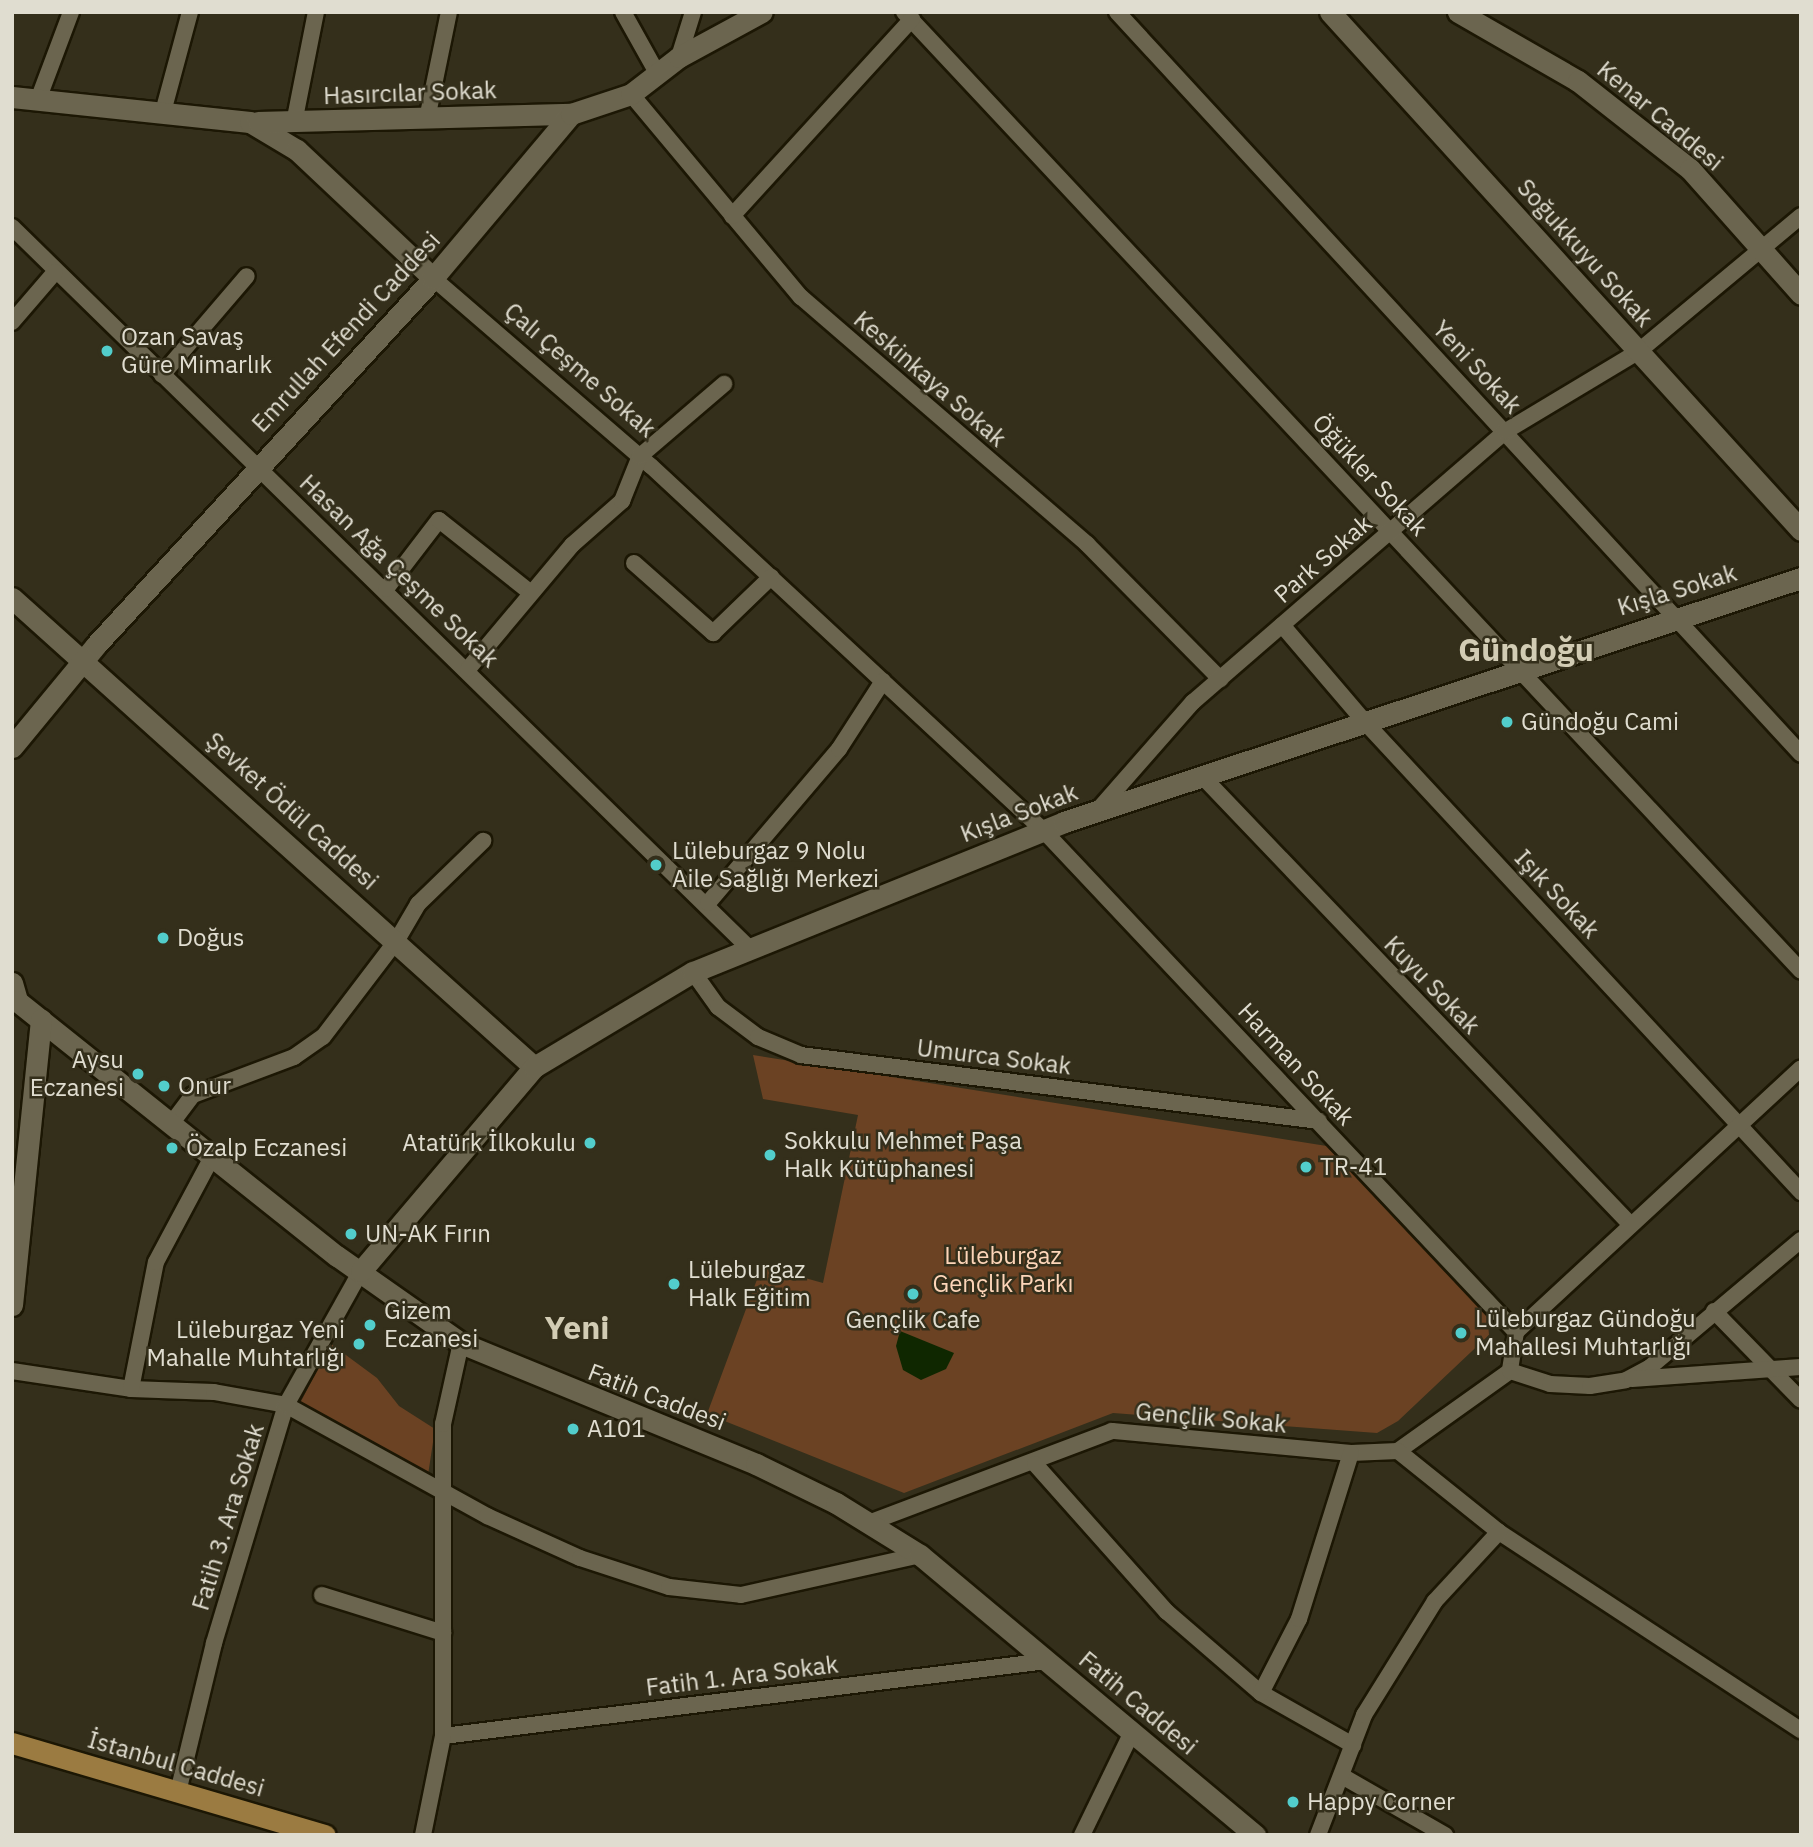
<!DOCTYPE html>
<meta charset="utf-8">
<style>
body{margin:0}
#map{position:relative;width:1813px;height:1847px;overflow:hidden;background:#342f1b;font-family:"IBM Plex Sans",sans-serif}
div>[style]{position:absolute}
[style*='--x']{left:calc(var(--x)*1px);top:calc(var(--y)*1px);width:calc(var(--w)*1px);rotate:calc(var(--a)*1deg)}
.green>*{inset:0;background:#6b4223}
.water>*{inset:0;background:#0f2700}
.roads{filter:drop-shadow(2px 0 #1c1704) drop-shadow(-2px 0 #1c1704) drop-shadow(0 2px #1c1704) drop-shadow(0 -2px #1c1704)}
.street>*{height:16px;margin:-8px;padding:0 8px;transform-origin:8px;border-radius:8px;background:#6b654f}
.secondary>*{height:21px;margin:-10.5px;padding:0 10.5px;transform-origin:10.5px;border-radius:10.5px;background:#6b654f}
.primary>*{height:21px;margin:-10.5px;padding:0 10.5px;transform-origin:10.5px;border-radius:10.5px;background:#9b7b41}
.dots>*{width:19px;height:19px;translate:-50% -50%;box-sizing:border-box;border:4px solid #342f1b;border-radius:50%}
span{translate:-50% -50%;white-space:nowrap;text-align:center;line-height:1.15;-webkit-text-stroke:5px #342f1b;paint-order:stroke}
.street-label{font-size:24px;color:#e0ddd0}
.poi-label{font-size:24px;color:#e0ddd0}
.left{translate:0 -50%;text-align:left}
.right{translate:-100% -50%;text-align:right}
.park-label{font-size:24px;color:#fdd5b8}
.district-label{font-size:32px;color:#d2ccb4;font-weight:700}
.frame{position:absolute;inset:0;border:14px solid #e0ddd0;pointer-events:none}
</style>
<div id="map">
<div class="green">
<div style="clip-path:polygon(753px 1055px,1333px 1147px,1487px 1311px,1489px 1335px,1398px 1421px,1377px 1433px,1113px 1413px,904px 1493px,707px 1414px,762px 1266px,823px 1283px,858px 1115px,763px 1099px)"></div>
<div style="clip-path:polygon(331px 1344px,377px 1378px,399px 1406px,435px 1429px,428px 1475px,299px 1405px)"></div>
</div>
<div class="water">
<div style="clip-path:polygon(900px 1331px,954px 1353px,946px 1369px,921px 1380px,903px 1370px,896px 1346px)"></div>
</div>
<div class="roads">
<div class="street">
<div style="--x:623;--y:12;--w:68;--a:60.8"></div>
<div style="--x:904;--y:12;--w:1313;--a:46.91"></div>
<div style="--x:1117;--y:12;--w:1009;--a:47.33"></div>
<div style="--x:679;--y:57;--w:47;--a:-72.7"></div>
<div style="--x:631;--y:94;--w:265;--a:50.1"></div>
<div style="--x:801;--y:297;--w:378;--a:40.8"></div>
<div style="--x:1087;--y:544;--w:190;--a:45.4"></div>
<div style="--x:38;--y:100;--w:94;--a:-69.4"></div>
<div style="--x:163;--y:112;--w:104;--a:-74.9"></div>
<div style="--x:427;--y:119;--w:109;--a:-78.4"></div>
<div style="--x:294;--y:123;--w:113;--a:-78.8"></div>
<div style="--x:732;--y:216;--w:267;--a:-47.6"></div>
<div style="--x:12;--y:227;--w:1035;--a:44.37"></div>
<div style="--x:433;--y:278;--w:288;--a:40.8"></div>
<div style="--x:651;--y:466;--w:535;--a:42.88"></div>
<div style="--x:1043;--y:830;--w:690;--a:46.7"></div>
<div style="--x:1516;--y:1332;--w:39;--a:99"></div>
<div style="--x:1510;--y:1371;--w:138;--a:144.5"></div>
<div style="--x:1398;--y:1451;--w:47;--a:177.6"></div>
<div style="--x:1351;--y:1453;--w:240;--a:-174.7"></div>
<div style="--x:1112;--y:1431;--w:261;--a:159.3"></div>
<div style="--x:12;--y:322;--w:66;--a:-49.3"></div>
<div style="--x:162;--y:375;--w:130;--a:-49.4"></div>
<div style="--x:634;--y:563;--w:106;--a:41.5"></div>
<div style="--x:713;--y:633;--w:81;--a:-44"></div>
<div style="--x:386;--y:589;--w:87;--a:-52.5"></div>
<div style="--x:439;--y:520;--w:117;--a:38.4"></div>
<div style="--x:1282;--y:625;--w:126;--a:49.5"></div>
<div style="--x:1364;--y:721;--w:643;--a:47.14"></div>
<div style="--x:468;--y:669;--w:162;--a:-50"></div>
<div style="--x:572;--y:545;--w:67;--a:-41.3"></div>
<div style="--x:622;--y:501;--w:48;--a:-68.2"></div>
<div style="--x:640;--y:456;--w:111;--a:-40.6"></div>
<div style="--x:1202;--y:776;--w:620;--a:46.31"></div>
<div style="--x:1098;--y:810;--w:144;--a:-48.7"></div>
<div style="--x:1193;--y:702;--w:414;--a:-40.9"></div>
<div style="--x:1506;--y:431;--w:155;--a:-31"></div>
<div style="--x:1639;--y:351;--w:211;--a:-39.8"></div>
<div style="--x:708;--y:903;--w:202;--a:-49.6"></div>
<div style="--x:839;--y:749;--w:81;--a:-57.1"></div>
<div style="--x:693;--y:972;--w:43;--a:54.5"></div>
<div style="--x:718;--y:1007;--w:50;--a:36.9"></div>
<div style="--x:758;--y:1037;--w:47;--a:22.7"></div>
<div style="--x:801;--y:1055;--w:522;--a:7.26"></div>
<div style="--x:171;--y:1124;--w:36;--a:-53"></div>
<div style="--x:193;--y:1095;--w:108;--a:-20.6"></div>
<div style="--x:294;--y:1057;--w:35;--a:-35"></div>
<div style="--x:323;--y:1037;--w:122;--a:-52.7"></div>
<div style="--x:397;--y:940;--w:42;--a:-59.7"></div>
<div style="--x:418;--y:904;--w:91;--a:-44.1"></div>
<div style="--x:1714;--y:1311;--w:124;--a:45.7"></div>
<div style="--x:1516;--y:1332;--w:388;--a:-42.8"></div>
<div style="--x:12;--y:1371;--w:120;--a:8.6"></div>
<div style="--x:131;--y:1389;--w:83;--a:2.1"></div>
<div style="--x:214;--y:1392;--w:73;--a:10.2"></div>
<div style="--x:286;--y:1405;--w:230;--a:28.9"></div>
<div style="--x:487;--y:1516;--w:102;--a:24.3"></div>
<div style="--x:580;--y:1558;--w:94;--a:18"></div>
<div style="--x:669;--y:1587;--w:72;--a:6.3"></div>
<div style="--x:741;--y:1595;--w:183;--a:-12.6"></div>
<div style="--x:1510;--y:1371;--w:42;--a:18"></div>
<div style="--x:1550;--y:1384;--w:40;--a:2.9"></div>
<div style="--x:1590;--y:1386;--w:36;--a:-9"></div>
<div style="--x:1626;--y:1380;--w:27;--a:-28"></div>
<div style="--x:1650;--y:1367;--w:197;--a:-40.1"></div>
<div style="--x:1632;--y:1379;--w:169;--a:-4.1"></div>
<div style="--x:131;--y:1389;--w:129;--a:-78.9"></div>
<div style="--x:156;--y:1262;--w:119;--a:-61.9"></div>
<div style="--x:1398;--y:1451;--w:129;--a:38.7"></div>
<div style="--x:1499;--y:1532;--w:361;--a:33.3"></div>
<div style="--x:1035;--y:1464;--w:198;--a:48.3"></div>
<div style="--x:1167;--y:1612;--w:124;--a:40.8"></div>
<div style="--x:1261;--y:1693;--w:106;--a:29.5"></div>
<div style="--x:322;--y:1595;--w:127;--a:17.4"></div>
<div style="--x:1261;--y:1693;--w:83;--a:-62.8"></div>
<div style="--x:1299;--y:1619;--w:174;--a:-72.6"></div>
<div style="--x:443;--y:1736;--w:609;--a:-7.08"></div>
<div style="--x:1342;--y:1776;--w:119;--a:29.8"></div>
<div style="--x:178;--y:1792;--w:153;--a:-76.4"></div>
<div style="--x:214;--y:1643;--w:249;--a:-73.2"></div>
<div style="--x:286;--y:1405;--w:154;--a:-60.8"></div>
<div style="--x:423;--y:1835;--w:101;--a:-78.6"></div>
<div style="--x:443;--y:1736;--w:312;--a:-90"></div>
<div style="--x:443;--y:1424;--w:83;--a:-77.5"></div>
<div style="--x:1082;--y:1835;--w:114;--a:-64.1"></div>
<div style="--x:1318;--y:1835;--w:129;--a:-69"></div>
<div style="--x:1364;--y:1715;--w:134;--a:-58.1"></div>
<div style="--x:1435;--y:1601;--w:94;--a:-47.2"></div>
</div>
<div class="secondary">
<div style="--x:1330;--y:12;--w:700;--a:47.72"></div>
<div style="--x:1458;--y:12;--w:138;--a:29.9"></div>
<div style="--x:1578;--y:81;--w:142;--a:38.2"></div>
<div style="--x:1690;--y:169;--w:167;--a:48.4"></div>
<div style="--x:12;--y:97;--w:239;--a:6"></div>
<div style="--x:250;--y:122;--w:55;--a:30.8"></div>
<div style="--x:297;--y:150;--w:187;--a:43.3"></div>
<div style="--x:258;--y:122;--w:313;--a:-1.5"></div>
<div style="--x:12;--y:598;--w:702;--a:41.94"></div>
<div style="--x:12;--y:747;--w:132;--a:-50.5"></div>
<div style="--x:96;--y:645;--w:498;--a:-47.4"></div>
<div style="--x:433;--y:278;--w:214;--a:-49.9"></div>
<div style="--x:571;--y:114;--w:63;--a:-18.4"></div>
<div style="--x:631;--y:94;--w:61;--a:-37.6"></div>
<div style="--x:679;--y:57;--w:94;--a:-28.5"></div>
<div style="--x:12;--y:983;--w:19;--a:74"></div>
<div style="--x:17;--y:1001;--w:409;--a:38.6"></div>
<div style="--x:337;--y:1256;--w:151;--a:35.1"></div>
<div style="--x:461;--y:1343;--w:319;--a:22.3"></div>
<div style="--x:756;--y:1464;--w:89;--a:26"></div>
<div style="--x:836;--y:1503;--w:99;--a:31.8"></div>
<div style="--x:920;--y:1555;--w:437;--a:39.9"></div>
<div style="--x:361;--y:1271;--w:267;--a:-49.7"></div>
<div style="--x:534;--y:1067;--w:185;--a:-30.9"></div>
<div style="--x:693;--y:972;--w:400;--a:-22"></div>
<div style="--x:1064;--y:822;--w:776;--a:-18.32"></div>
<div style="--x:12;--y:1305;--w:287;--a:-84.2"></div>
</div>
<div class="primary">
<div style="--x:12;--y:1743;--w:326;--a:16.4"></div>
</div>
</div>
<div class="dots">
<div style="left:107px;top:351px;background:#52cdcb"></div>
<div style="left:1507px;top:722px;background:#52cdcb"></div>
<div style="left:656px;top:865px;background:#52cdcb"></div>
<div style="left:163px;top:938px;background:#52cdcb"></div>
<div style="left:138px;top:1074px;background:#52cdcb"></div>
<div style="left:164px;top:1086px;background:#52cdcb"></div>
<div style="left:590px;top:1143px;background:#52cdcb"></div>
<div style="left:172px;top:1148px;background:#52cdcb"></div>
<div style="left:770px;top:1155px;background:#52cdcb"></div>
<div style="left:1306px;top:1167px;background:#52cdcb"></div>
<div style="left:351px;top:1234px;background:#52cdcb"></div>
<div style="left:674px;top:1284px;background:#52cdcb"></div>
<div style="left:913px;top:1294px;background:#52cdcb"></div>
<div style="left:370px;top:1325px;background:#52cdcb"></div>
<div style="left:1461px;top:1333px;background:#52cdcb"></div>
<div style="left:359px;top:1344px;background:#52cdcb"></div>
<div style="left:573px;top:1429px;background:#52cdcb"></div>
<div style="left:1293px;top:1802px;background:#52cdcb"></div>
</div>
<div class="street-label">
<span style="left:410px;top:93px;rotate:-2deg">Hasırcılar Sokak</span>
<span style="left:1660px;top:116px;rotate:40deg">Kenar Caddesi</span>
<span style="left:1585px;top:253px;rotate:48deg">Soğukkuyu Sokak</span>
<span style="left:346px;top:332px;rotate:-47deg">Emrullah Efendi Caddesi</span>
<span style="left:1477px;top:367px;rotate:47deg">Yeni Sokak</span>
<span style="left:580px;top:370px;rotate:41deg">Çalı Çeşme Sokak</span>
<span style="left:930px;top:379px;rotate:41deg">Keskinkaya Sokak</span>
<span style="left:1370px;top:475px;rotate:47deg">Öğükler Sokak</span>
<span style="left:1323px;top:559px;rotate:-41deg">Park Sokak</span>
<span style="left:399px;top:571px;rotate:44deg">Hasan Ağa Çeşme Sokak</span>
<span style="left:1677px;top:590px;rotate:-17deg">Kışla Sokak</span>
<span style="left:292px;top:811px;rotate:42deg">Şevket Ödül Caddesi</span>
<span style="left:1019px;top:813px;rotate:-21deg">Kışla Sokak</span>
<span style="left:1557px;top:894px;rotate:47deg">Işık Sokak</span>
<span style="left:1432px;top:985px;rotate:46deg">Kuyu Sokak</span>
<span style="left:994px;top:1057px;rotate:7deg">Umurca Sokak</span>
<span style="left:1296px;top:1064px;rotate:47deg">Harman Sokak</span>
<span style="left:657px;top:1397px;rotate:21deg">Fatih Caddesi</span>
<span style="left:1211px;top:1418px;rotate:5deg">Gençlik Sokak</span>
<span style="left:228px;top:1517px;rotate:-73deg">Fatih 3. Ara Sokak</span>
<span style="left:742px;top:1676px;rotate:-7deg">Fatih 1. Ara Sokak</span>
<span style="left:1138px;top:1703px;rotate:40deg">Fatih Caddesi</span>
<span style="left:176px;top:1764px;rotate:16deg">İstanbul Caddesi</span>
</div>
<div class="poi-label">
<span class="left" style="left:121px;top:351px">Ozan Savaş<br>Güre Mimarlık</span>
<span class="left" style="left:1521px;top:722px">Gündoğu Cami</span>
<span class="left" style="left:672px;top:865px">Lüleburgaz 9 Nolu<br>Aile Sağlığı Merkezi</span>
<span class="left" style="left:177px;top:938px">Doğus</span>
<span class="right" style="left:124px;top:1074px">Aysu<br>Eczanesi</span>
<span class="left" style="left:178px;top:1086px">Onur</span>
<span class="left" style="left:784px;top:1155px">Sokkulu Mehmet Paşa<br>Halk Kütüphanesi</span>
<span class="right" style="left:576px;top:1143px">Atatürk İlkokulu</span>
<span class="left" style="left:186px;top:1148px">Özalp Eczanesi</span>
<span class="left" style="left:1320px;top:1167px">TR-41</span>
<span class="left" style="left:365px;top:1234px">UN-AK Fırın</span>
<span class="left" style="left:688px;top:1284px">Lüleburgaz<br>Halk Eğitim</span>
<span class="left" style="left:384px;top:1325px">Gizem<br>Eczanesi</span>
<span class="left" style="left:1475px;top:1333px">Lüleburgaz Gündoğu<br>Mahallesi Muhtarlığı</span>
<span style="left:913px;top:1320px">Gençlik Cafe</span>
<span class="right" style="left:345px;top:1344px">Lüleburgaz Yeni<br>Mahalle Muhtarlığı</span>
<span class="left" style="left:587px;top:1429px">A101</span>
<span class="left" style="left:1307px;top:1802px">Happy Corner</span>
</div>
<div class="park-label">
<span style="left:1003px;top:1270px">Lüleburgaz<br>Gençlik Parkı</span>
</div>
<div class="district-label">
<span style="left:1526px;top:649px">Gündoğu</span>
<span style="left:577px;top:1327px">Yeni</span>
</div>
<div class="frame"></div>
</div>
